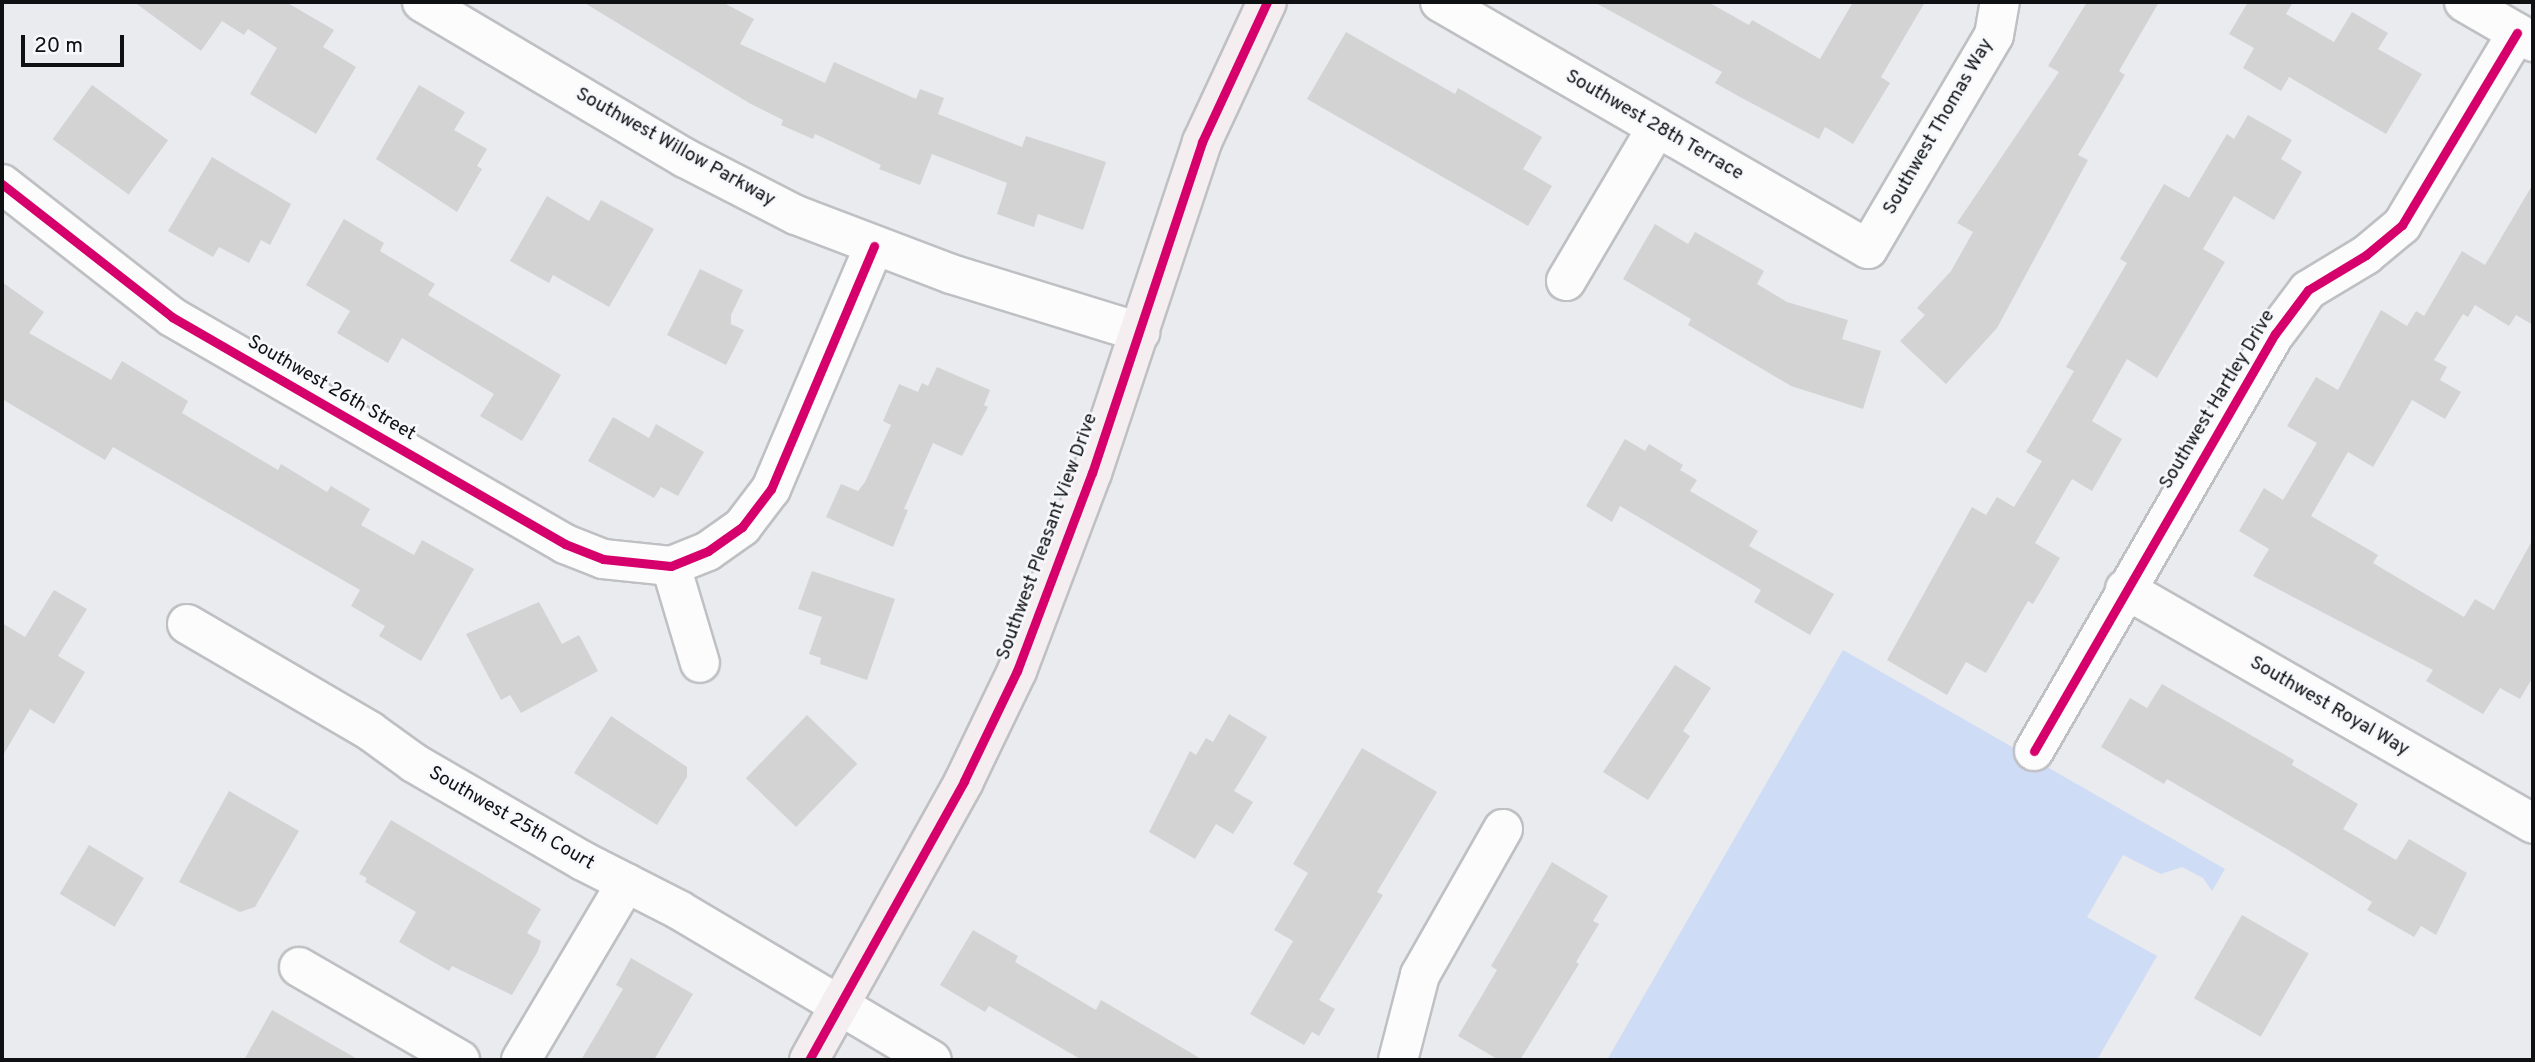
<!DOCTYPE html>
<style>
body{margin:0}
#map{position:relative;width:2535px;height:1062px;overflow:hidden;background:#e9ebee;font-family:Overpass,sans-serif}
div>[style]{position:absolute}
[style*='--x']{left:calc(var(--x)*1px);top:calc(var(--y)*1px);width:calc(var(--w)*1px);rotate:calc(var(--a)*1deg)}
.green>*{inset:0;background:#cedcf5}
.building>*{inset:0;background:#d3d3d4;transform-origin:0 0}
.roads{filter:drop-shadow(2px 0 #bfc0c3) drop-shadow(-2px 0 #bfc0c3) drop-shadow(0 2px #bfc0c3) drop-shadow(0 -2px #bfc0c3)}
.minor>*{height:38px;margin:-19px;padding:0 19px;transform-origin:19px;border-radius:19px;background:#fcfcfc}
.major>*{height:38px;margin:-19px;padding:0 19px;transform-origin:19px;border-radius:19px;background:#f4eef0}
.cycleway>*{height:9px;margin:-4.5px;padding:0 4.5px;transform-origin:4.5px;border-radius:4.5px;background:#d6006c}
span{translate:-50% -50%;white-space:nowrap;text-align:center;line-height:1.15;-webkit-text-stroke:5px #f6f8fc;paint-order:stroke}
.street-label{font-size:19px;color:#0f1011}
.frame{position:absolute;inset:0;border:4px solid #0f1011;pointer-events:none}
.scale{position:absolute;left:21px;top:35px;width:103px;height:32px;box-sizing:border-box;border:4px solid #0f1011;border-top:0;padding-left:9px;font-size:21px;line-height:24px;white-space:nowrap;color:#0f1011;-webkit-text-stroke:5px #f6f8fc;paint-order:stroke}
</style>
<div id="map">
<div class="green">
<div style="clip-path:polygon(1843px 650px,2225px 869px,2212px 891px,2203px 878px,2182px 867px,2161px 874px,2123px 855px,2087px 917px,2157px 956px,2097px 1060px,1607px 1060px)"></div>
</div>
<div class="building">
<div style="clip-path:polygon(134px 2px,286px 2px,334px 30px,323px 47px,356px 67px,316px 134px,250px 94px,277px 48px,248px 29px,244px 35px,222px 21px,201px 51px)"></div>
<div style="clip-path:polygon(583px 2px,722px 2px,754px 19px,740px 44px,825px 83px,834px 62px,916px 99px,920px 89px,944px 98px,938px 114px,1022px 147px,1026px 136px,1106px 162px,1083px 230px,1038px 214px,1034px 227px,997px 214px,1007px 183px,932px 154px,920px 185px,879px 169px,881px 165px,815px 134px,813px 139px,781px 125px,783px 120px,749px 103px)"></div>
<div style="clip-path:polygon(1594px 2px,1708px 2px,1749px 25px,1752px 20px,1820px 59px,1853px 2px,1925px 2px,1881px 77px,1890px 83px,1853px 144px,1825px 127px,1819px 139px,1740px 97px,1715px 83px,1722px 72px)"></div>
<div style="clip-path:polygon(2087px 2px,2159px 2px,2119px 71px,2125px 75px,2078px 155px,2088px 160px,1997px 328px,1946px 384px,1900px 341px,1925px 315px,1917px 308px,1951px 271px,1973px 232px,1957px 223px,2059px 72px,2048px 66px)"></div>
<div style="clip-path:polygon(2248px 2px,2293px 2px,2286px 14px,2334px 42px,2352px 12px,2388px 33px,2378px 49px,2422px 74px,2386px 134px,2289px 77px,2281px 91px,2243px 68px,2254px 48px,2229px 34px)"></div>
<div style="clip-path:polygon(1346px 32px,1455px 94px,1458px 88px,1542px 137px,1523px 169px,1552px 186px,1528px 226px,1307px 99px)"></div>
<div style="left:92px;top:85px;width:94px;height:67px;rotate:36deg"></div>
<div style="clip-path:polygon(419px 85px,465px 112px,454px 130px,487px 149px,477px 166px,482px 169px,457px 212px,376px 159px)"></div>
<div style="clip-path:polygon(2248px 115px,2292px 140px,2281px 159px,2302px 172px,2274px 220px,2234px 196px,2203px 249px,2225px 262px,2157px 378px,2127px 359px,2092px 421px,2122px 439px,2092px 491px,2072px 479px,2035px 543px,2060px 558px,2033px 604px,2028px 601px,1986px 673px,1966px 662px,1947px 695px,1887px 660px,1972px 507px,1986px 515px,1997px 497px,2014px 507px,2042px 461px,2026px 452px,2074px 371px,2066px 367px,2127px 263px,2120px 259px,2164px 184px,2189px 198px,2227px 134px,2234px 139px)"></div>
<div style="clip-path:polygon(212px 157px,291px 204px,270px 245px,261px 240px,249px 263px,219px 247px,213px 257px,168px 231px)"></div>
<div style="clip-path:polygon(2533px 184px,2533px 325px,2516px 315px,2509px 326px,2475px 305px,2468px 317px,2463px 314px,2434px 360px,2447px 367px,2440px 380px,2461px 392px,2445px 419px,2412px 400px,2373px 467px,2348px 452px,2311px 516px,2378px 555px,2373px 563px,2464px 617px,2475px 599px,2494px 610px,2533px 539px,2533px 677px,2520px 699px,2500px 688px,2483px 714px,2426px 681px,2433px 670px,2253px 576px,2269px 549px,2239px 531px,2264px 488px,2283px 500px,2317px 443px,2287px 426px,2316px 377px,2338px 390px,2381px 310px,2407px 326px,2416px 311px,2424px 316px,2462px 251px,2485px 265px)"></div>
<div style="clip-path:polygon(547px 196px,589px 221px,601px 200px,654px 229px,609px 307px,553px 275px,549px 283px,510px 261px)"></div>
<div style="clip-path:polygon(344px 219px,384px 243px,380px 251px,435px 284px,428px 295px,561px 375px,522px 441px,480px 416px,494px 394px,402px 338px,388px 363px,337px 333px,350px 311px,306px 285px)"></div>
<div style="clip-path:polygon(1655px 224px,1688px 244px,1695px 232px,1764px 271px,1757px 284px,1787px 302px,1848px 320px,1842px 339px,1881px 351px,1863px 409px,1791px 386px,1688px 325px,1691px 319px,1623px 279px)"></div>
<div style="clip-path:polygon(700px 269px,743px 290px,731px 315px,731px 324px,744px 330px,726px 365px,667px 335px)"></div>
<div style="clip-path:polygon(2px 282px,44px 312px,29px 333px,111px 380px,122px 361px,188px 401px,182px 413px,278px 470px,281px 464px,327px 492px,331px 486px,370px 509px,361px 525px,414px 555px,422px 540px,474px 569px,421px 661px,379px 636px,385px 626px,351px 606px,360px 590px,113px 447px,105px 460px,2px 399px)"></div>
<div style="clip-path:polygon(937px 367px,990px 390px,984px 405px,988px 407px,962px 456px,933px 443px,904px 509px,908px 510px,893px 547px,826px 517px,841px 484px,858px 491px,865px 482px,891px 425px,883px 421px,899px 384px,918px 392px,922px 383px,928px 386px)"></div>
<div style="clip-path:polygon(613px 417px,649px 438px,656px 424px,704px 452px,678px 496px,661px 487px,654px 498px,588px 461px)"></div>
<div style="clip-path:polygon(1625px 439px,1645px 451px,1649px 444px,1683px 465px,1680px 470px,1697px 480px,1690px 491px,1758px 531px,1749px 546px,1834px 594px,1810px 635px,1754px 602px,1761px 590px,1620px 506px,1612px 522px,1586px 506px)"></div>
<div style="clip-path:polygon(812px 571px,895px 599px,867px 680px,820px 664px,821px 658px,809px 654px,822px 617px,798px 609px)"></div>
<div style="clip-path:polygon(54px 590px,87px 609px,58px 656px,85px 672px,54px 724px,30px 709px,2px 757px,2px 623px,25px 637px)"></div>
<div style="clip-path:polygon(539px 602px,562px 644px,579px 635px,598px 671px,521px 713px,510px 695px,501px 700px,466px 634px)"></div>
<div style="clip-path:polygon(1675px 665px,1711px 688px,1683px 731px,1690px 736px,1648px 800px,1603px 772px)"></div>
<div style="clip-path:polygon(2162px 684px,2294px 760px,2292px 765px,2358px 804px,2343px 829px,2396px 860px,2409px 839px,2467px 873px,2436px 935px,2421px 926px,2414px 937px,2367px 910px,2372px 902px,2285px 848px,2167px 779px,2164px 784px,2101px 747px,2130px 698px,2147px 708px)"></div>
<div style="clip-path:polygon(1229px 714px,1267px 737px,1234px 791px,1253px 802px,1233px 834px,1216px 824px,1195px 859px,1149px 832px,1190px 751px,1196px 755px,1206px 738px,1213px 742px)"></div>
<div style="left:807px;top:715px;width:70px;height:88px;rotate:44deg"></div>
<div style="clip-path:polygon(611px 716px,687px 767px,687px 777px,657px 825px,574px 773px)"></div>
<div style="clip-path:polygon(1362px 748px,1437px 792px,1377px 892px,1383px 895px,1319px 1000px,1335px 1009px,1319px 1036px,1312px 1032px,1304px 1045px,1250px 1014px,1293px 941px,1274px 930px,1308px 873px,1293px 864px)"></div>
<div style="clip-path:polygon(229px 791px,299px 831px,255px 907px,240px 912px,179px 882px)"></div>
<div style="clip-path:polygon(391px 820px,541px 909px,527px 933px,541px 941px,538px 951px,512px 995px,452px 966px,449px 971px,399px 942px,416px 912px,365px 882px,367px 878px,359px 874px)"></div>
<div style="left:89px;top:845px;width:64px;height:57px;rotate:31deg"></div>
<div style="clip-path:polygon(1552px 862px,1608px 896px,1593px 921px,1599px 924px,1576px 962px,1579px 964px,1520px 1060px,1499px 1060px,1458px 1036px,1497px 970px,1491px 966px)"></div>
<div style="left:2242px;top:915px;width:77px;height:96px;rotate:30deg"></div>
<div style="clip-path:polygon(973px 930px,1018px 956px,1015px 962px,1096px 1010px,1101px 1000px,1203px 1060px,1082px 1060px,989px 1006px,985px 1012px,940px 985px)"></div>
<div style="clip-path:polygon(631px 958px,693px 994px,654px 1060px,581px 1060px,623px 989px,616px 985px)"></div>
<div style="clip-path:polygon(272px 1010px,359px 1060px,244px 1060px)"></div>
</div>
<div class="roads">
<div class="minor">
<div style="--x:422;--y:2;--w:306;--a:30.7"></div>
<div style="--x:685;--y:158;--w:125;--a:27.2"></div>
<div style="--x:796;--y:215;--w:166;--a:20.8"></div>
<div style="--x:951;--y:274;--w:198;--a:17.1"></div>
<div style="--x:1440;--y:2;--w:494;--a:30"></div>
<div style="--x:1868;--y:249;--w:248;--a:-59.5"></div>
<div style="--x:1994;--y:35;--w:34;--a:-80"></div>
<div style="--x:2464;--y:2;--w:80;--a:30.1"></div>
<div style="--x:2;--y:184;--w:216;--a:38"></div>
<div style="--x:172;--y:317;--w:454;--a:30"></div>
<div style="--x:565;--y:544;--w:41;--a:21.5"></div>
<div style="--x:603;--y:559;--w:68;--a:5.9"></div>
<div style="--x:671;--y:566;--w:40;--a:-22"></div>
<div style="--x:708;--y:551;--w:42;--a:-35.2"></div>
<div style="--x:742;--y:527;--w:48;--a:-52.7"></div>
<div style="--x:771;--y:489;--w:264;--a:-67"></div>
<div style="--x:1566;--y:281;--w:177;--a:-59.4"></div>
<div style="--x:671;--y:566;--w:101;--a:73.4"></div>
<div style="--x:2125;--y:589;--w:471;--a:29.9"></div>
<div style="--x:187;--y:624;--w:212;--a:30.3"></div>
<div style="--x:370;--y:731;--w:54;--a:36"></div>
<div style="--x:414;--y:763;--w:195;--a:30.1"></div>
<div style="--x:583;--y:861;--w:108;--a:27"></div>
<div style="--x:679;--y:910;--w:294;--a:30.7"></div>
<div style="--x:2034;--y:751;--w:482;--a:-60"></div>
<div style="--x:2275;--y:334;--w:55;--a:-53.1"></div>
<div style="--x:2308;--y:290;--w:68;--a:-31.1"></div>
<div style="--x:2366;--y:255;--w:47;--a:-39.8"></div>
<div style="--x:2402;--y:225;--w:224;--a:-59.1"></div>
<div style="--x:299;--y:967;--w:186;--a:30"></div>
<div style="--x:521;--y:1060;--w:206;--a:-59.3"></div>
<div style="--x:1398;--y:1060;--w:88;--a:-75.5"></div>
<div style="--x:1420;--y:975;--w:168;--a:-60.4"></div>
</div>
<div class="major">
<div style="--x:809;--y:1060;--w:319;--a:-60.9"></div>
<div style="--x:964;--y:781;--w:122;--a:-64.3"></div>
<div style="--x:1017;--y:671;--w:212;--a:-69.3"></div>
<div style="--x:1092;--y:473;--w:349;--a:-71.6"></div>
<div style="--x:1202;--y:142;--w:154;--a:-65.1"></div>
</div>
</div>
<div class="cycleway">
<div style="--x:2;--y:184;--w:216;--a:38"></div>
<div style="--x:172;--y:317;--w:454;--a:30"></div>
<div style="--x:565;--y:544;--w:41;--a:21.5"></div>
<div style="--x:603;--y:559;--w:68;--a:5.9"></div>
<div style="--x:671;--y:566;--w:40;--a:-22"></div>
<div style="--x:708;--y:551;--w:42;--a:-35.2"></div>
<div style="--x:742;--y:527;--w:48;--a:-52.7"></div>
<div style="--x:771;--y:489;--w:264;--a:-67"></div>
<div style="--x:2034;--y:751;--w:482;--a:-60"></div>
<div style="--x:2275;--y:334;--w:55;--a:-53.1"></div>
<div style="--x:2308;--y:290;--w:68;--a:-31.1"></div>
<div style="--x:2366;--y:255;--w:47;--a:-39.8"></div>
<div style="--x:2402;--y:225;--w:224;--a:-59.1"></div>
<div style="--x:809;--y:1060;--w:319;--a:-60.9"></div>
<div style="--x:964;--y:781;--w:122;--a:-64.3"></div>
<div style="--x:1017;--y:671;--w:212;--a:-69.3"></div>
<div style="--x:1092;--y:473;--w:349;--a:-71.6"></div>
<div style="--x:1202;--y:142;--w:154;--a:-65.1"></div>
</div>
<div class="street-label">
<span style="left:1654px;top:126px;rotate:30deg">Southwest 28th Terrace</span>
<span style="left:1939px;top:127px;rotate:-60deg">Southwest Thomas Way</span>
<span style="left:675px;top:148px;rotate:29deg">Southwest Willow Parkway</span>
<span style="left:331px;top:389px;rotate:30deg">Southwest 26th Street</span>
<span style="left:2218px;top:400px;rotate:-59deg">Southwest Hartley Drive</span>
<span style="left:1048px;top:537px;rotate:-70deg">Southwest Pleasant View Drive</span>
<span style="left:2329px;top:707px;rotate:30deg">Southwest Royal Way</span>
<span style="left:511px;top:819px;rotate:30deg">Southwest 25th Court</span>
</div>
<div class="frame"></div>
<div class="scale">20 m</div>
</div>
